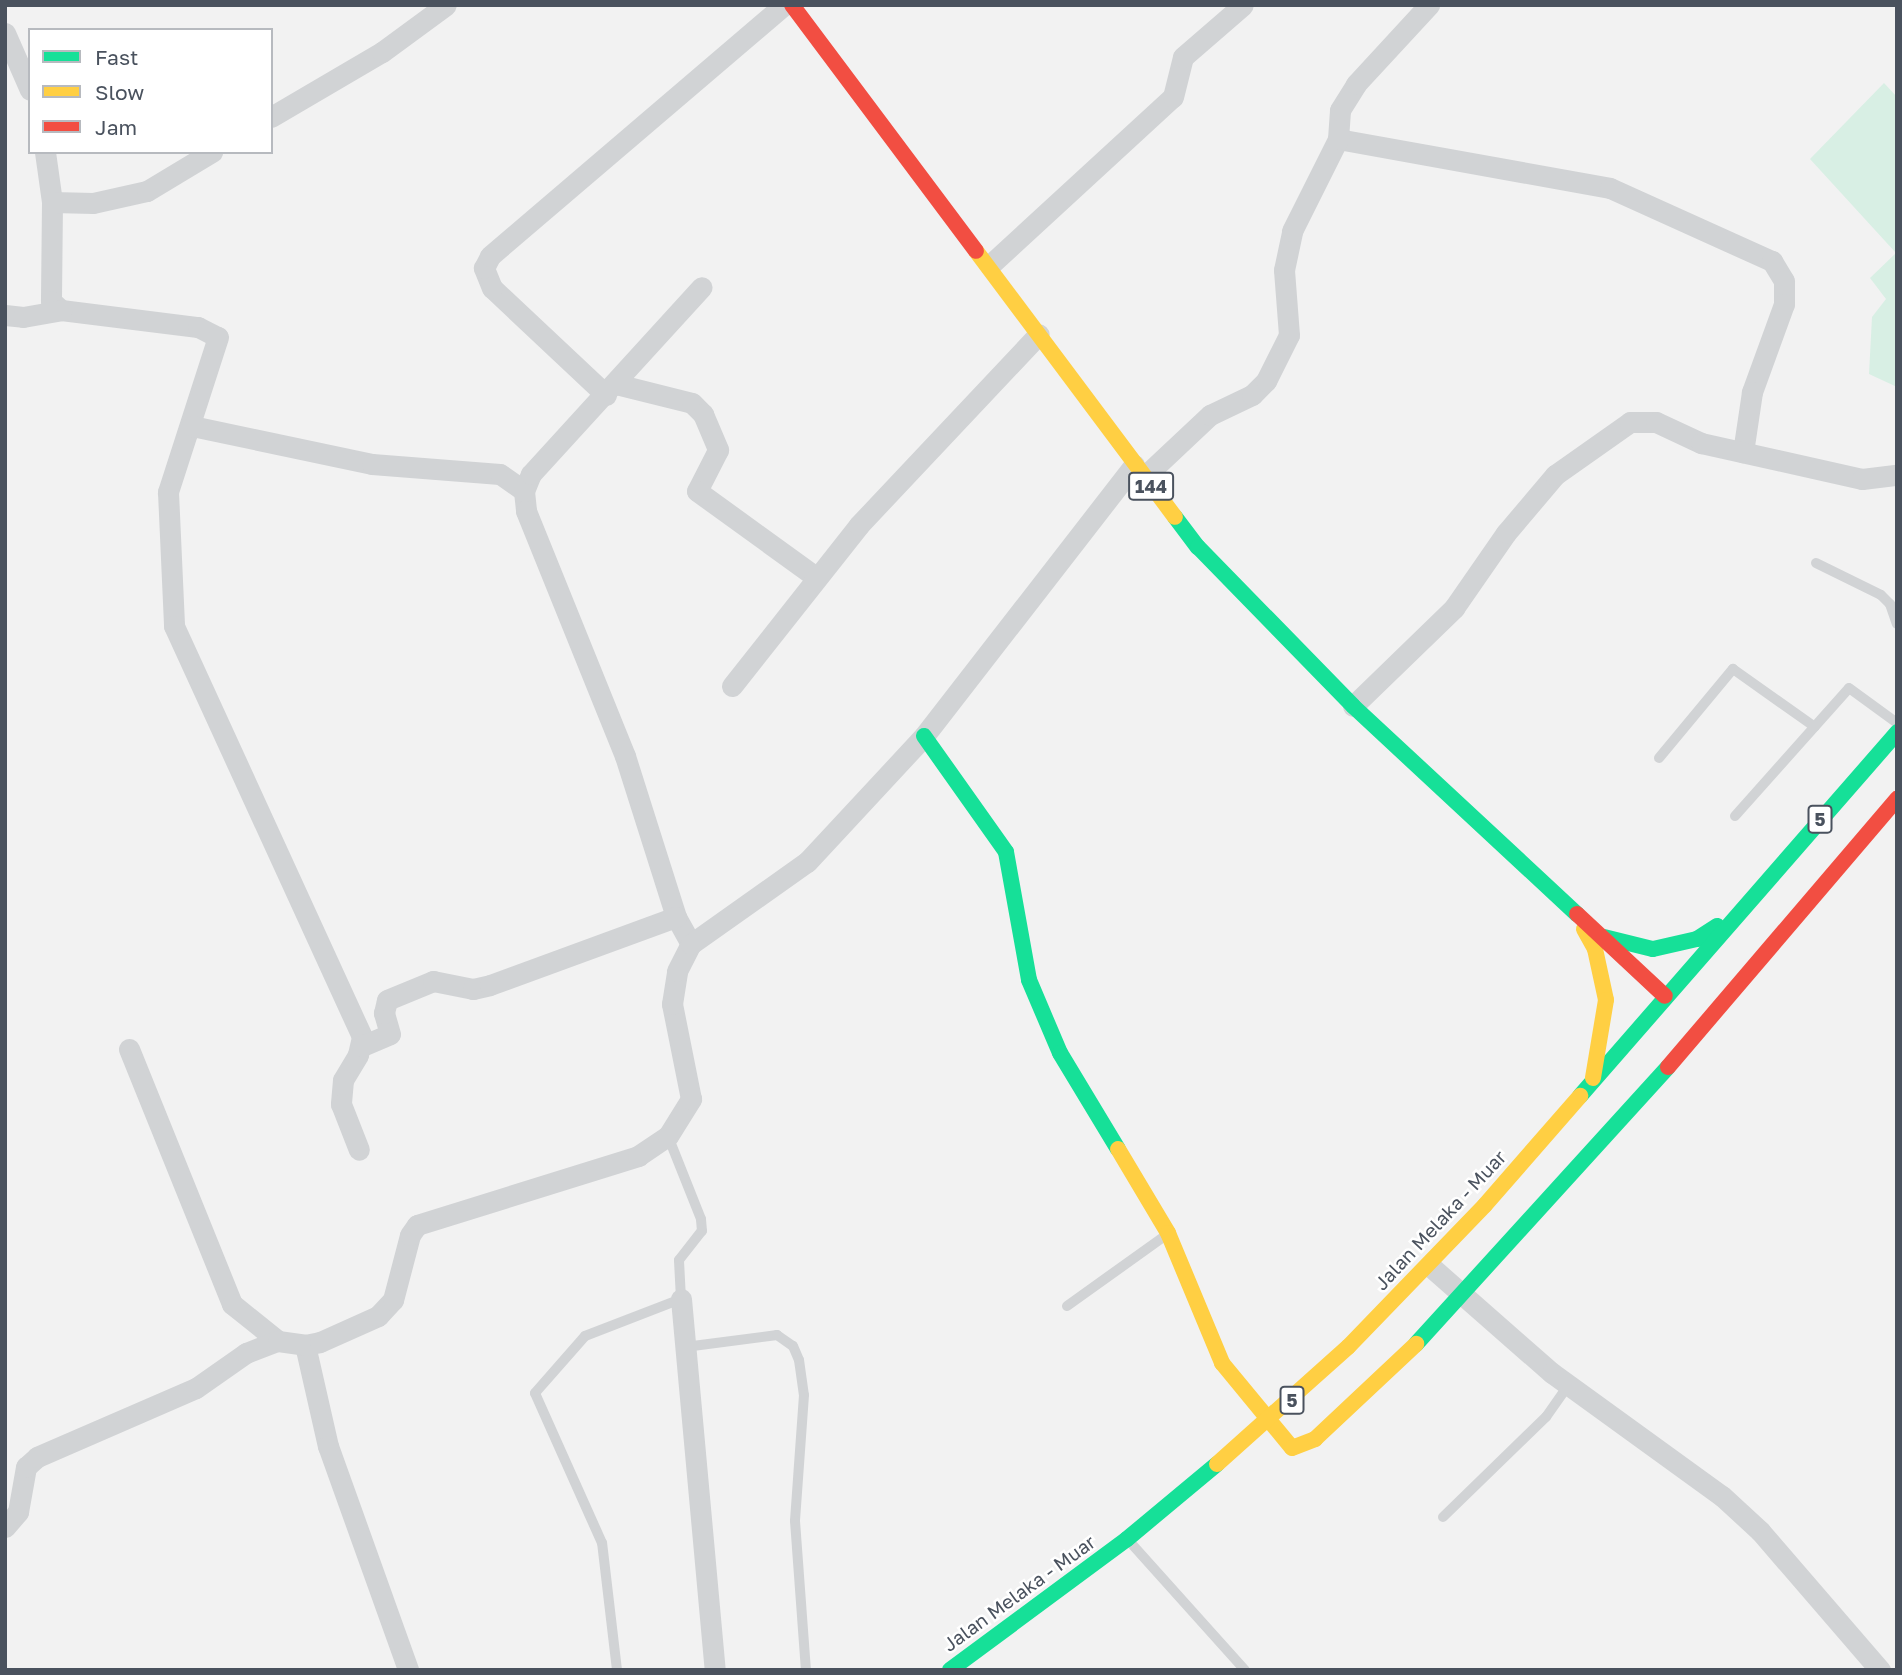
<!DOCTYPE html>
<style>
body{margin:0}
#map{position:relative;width:1902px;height:1675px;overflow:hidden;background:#f2f2f2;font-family:"Golos Text",sans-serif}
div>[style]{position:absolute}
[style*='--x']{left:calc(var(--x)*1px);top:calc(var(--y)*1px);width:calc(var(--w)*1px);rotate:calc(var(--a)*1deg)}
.green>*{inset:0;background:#d8efe4}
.lane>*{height:10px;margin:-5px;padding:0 5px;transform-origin:5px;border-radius:5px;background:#d1d3d5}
.street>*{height:21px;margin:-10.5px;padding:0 10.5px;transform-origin:10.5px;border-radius:10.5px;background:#d1d3d5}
.fast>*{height:16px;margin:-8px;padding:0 8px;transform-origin:8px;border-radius:8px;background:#16e098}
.slow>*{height:16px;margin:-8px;padding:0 8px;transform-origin:8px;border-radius:8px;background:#ffcf43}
.jam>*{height:16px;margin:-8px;padding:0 8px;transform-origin:8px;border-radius:8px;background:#f24e42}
span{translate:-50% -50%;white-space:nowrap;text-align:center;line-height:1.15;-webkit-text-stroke:5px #fff;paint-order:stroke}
.shield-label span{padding:2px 5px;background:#fff;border:2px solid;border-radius:5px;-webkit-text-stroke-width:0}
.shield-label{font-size:18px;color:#4a525e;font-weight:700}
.street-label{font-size:19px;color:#4a525e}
.frame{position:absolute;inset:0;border:7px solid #4a525e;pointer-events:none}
.legend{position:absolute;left:28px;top:28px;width:245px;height:126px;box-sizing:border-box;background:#fff;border:2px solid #b7babf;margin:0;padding:9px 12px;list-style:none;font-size:21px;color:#4a525e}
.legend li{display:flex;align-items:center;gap:14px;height:35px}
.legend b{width:35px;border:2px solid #b7babf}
</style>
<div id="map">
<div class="green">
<div style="clip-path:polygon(1884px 83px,1897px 97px,1897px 387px,1869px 374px,1872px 317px,1886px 299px,1870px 278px,1896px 253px,1810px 159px)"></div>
</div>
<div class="lane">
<div style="--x:1816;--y:563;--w:72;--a:26.2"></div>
<div style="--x:1881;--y:595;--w:13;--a:45"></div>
<div style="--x:1890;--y:604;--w:21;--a:71"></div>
<div style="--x:1659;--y:758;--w:116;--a:-50.3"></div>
<div style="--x:1733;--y:669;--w:100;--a:35.3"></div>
<div style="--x:1735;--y:816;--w:171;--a:-48.3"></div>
<div style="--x:1849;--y:688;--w:59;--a:36.1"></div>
<div style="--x:1067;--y:1306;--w:122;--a:-35.6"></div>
<div style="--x:685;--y:1347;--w:93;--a:-7.4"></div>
<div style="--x:777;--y:1335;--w:19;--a:35"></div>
<div style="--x:793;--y:1346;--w:15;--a:67"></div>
<div style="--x:799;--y:1360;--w:35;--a:82"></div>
<div style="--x:804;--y:1395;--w:126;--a:94.1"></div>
<div style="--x:795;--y:1521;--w:149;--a:85.8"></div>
<div style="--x:1443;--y:1517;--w:144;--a:-44.2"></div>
<div style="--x:1546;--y:1417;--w:39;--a:-55"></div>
<div style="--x:1130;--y:1542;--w:172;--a:48.1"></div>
<div style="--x:617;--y:1670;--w:128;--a:-96.7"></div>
<div style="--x:602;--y:1543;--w:164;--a:-114.1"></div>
<div style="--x:535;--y:1393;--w:76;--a:-48.7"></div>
<div style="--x:585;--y:1336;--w:103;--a:-21.1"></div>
<div style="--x:681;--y:1299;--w:39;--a:-93"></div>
<div style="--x:679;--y:1260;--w:37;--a:-52"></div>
<div style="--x:702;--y:1231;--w:12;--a:-95"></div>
<div style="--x:701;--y:1219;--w:89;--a:-111.7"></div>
</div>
<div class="street">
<div style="--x:5;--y:33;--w:62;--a:66.3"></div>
<div style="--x:271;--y:117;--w:129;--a:-30.4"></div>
<div style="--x:382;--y:52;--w:79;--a:-36.3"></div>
<div style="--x:1338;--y:139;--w:276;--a:10.2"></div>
<div style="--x:1610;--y:188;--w:178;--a:24.3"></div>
<div style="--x:1772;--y:261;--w:23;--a:59"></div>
<div style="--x:1784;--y:281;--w:23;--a:90"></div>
<div style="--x:1784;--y:304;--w:94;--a:110"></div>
<div style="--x:1752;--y:392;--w:61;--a:98.5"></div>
<div style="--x:45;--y:152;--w:50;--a:82"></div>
<div style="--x:52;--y:202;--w:99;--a:90.6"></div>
<div style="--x:51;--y:301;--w:13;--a:42"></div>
<div style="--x:61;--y:310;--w:138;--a:7.1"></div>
<div style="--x:198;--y:327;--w:22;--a:27"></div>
<div style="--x:218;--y:337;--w:163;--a:107.9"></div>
<div style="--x:168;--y:492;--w:134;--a:87.4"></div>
<div style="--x:174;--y:626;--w:452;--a:65.4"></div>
<div style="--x:362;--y:1037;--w:18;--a:103"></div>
<div style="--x:358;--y:1055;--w:29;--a:121"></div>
<div style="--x:343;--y:1080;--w:24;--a:95"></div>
<div style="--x:341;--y:1104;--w:49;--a:68.6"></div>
<div style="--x:52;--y:202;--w:41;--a:1.4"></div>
<div style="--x:93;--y:203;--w:55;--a:-12.5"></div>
<div style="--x:147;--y:191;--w:76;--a:-31"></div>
<div style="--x:990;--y:265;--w:248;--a:-42.6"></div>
<div style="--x:1173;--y:97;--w:41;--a:-76"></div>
<div style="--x:1183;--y:57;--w:79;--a:-40.9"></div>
<div style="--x:5;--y:315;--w:18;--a:6"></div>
<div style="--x:23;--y:317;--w:39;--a:-10"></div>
<div style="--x:616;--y:384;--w:78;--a:14"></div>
<div style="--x:692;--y:403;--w:16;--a:45"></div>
<div style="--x:703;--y:414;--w:39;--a:67"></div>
<div style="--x:718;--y:450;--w:46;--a:117.1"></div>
<div style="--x:697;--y:491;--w:148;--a:35.9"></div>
<div style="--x:606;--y:395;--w:156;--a:-136.8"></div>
<div style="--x:492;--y:288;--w:22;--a:-112"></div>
<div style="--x:484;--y:268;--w:13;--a:-63"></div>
<div style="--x:490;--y:256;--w:387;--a:-40.5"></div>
<div style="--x:192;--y:426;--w:184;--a:11.9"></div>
<div style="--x:372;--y:464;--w:128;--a:4.5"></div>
<div style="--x:500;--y:474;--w:29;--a:35"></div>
<div style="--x:524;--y:491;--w:20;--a:84"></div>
<div style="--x:526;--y:511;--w:264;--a:68"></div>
<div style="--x:625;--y:756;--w:169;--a:72.4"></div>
<div style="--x:676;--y:917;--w:31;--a:61"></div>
<div style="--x:1144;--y:477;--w:91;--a:-43.2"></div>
<div style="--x:1210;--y:415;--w:47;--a:-25.5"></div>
<div style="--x:1252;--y:395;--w:20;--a:-45"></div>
<div style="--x:1266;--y:381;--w:51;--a:-63.4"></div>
<div style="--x:1289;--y:335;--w:65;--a:-94.4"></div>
<div style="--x:1284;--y:270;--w:40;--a:-78"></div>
<div style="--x:1292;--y:231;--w:103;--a:-63.4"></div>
<div style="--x:1338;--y:139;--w:29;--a:-86"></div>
<div style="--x:1340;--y:110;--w:31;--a:-58"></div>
<div style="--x:1356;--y:84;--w:108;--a:-47.3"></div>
<div style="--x:524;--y:491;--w:18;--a:-68"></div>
<div style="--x:531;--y:474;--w:253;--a:-47.6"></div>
<div style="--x:732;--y:686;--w:205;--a:-51.7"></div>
<div style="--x:859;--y:525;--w:262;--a:-46.7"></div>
<div style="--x:1353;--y:706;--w:141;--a:-44.1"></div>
<div style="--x:1454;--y:608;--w:91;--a:-55.3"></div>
<div style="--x:1506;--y:533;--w:76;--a:-49.8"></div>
<div style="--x:1555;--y:475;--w:92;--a:-35.2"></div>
<div style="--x:1630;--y:422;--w:26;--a:0"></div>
<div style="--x:1656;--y:422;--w:50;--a:25"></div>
<div style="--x:1701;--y:443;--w:165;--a:12.6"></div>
<div style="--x:1862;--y:479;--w:35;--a:-7"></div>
<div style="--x:362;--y:1046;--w:30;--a:-23"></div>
<div style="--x:390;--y:1034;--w:22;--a:-106"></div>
<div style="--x:384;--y:1013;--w:13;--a:-77"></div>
<div style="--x:387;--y:1000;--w:50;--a:-22.4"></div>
<div style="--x:433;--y:981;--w:41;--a:11.3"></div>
<div style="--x:473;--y:989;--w:17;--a:-13"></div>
<div style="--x:490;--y:985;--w:198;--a:-20.1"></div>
<div style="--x:129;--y:1049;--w:275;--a:68"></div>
<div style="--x:232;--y:1304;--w:59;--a:38.8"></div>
<div style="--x:1430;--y:1266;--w:162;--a:41.3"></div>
<div style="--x:1552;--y:1373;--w:210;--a:35.9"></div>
<div style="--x:1722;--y:1496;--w:52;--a:42.6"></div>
<div style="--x:1760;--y:1531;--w:184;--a:49.2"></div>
<div style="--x:681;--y:1299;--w:373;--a:84.8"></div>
<div style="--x:305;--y:1345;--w:104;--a:77.2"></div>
<div style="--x:328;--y:1446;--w:238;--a:70.3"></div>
<div style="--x:5;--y:1527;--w:20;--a:-49"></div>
<div style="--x:18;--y:1512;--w:46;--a:-79.9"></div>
<div style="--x:26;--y:1467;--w:15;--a:-42"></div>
<div style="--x:37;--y:1457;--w:173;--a:-23.5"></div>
<div style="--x:196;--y:1388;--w:61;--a:-35"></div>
<div style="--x:246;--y:1353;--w:34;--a:-21"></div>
<div style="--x:278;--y:1341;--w:27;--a:8"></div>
<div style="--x:305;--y:1345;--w:15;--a:-11"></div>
<div style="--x:320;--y:1342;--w:64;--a:-24.1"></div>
<div style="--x:378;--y:1316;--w:22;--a:-47"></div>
<div style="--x:393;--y:1300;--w:67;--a:-75.3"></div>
<div style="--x:410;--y:1235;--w:12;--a:-55"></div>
<div style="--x:417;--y:1225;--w:232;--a:-17.3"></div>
<div style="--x:638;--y:1156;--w:36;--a:-34"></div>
<div style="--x:668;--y:1136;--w:44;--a:-58.1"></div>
<div style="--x:691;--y:1099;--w:97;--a:-101.3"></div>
<div style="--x:672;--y:1004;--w:33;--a:-81"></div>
<div style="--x:677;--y:971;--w:30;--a:-63"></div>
<div style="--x:691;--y:944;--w:142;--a:-35.3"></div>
<div style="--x:807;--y:862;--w:172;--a:-47.1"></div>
<div style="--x:924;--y:736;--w:343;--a:-52.2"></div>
</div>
<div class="fast">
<div style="--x:1175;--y:517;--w:38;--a:53"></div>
<div style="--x:1198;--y:547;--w:222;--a:45.7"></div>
<div style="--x:1353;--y:706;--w:306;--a:42.9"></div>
<div style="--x:924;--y:736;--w:142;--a:54.7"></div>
<div style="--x:1006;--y:852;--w:130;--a:79.8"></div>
<div style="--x:1029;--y:980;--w:79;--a:67"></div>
<div style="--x:1060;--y:1053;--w:112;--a:58.9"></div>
<div style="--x:1604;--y:937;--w:50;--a:13.8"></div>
<div style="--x:1653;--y:949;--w:45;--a:-12.8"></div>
<div style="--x:1697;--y:939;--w:24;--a:-33"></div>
<div style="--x:1580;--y:1096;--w:483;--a:-48.9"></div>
<div style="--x:1416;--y:1344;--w:374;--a:-47.7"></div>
<div style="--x:950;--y:1670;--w:220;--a:-36.5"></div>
<div style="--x:1127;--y:1539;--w:117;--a:-39.8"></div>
</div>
<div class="slow">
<div style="--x:976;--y:251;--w:332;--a:53.2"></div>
<div style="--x:1584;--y:929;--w:23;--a:61"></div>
<div style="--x:1595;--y:949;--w:52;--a:77.8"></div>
<div style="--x:1606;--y:1000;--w:79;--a:99.5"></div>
<div style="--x:1118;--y:1149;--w:98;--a:59.2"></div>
<div style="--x:1168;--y:1233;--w:141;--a:67.4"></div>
<div style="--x:1222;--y:1363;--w:110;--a:50.5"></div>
<div style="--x:1292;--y:1448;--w:25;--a:-21"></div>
<div style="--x:1315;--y:1439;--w:139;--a:-43.2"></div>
<div style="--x:1217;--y:1464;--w:176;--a:-41.8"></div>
<div style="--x:1348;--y:1347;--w:197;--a:-46"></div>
<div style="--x:1485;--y:1205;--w:145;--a:-48.9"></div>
</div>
<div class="jam">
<div style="--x:792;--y:5;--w:307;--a:53.2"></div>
<div style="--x:1577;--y:914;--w:120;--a:43"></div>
<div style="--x:1668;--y:1067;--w:353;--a:-49.5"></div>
</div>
<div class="shield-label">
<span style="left:1151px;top:486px">144</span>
<span style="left:1820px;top:819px">5</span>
<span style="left:1292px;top:1400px">5</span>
</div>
<div class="street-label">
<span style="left:1440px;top:1220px;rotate:-47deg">Jalan Melaka - Muar</span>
<span style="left:1019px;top:1593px;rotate:-36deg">Jalan Melaka - Muar</span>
</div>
<div class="frame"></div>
<ul class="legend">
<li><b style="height:9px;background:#16e098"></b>Fast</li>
<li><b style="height:9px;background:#ffcf43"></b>Slow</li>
<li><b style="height:9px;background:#f24e42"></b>Jam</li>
</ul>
</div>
